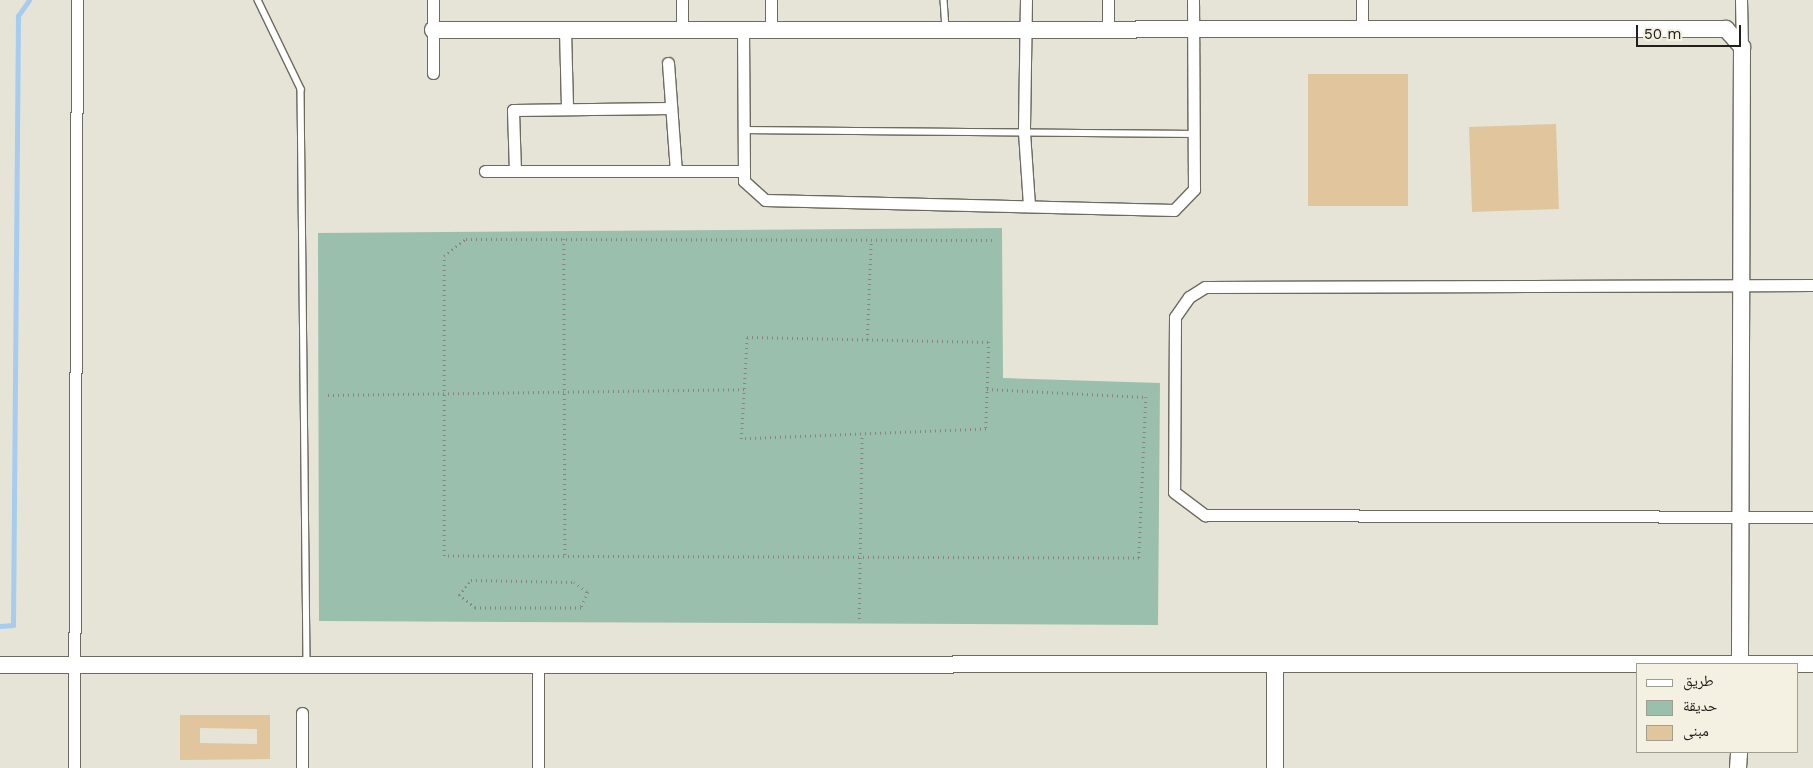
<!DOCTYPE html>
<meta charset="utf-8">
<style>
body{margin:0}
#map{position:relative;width:1813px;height:768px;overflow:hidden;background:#e6e4d6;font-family:"Work Sans","Noto Naskh Arabic",sans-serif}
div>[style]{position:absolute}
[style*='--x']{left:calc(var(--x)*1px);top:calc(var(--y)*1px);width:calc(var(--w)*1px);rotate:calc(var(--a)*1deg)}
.green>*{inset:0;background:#9bbfad}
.stream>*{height:4.5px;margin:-2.25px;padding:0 2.25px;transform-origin:2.25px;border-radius:2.25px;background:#a7ccef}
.building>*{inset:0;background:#e1c59c;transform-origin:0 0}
.path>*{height:2.5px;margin-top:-1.25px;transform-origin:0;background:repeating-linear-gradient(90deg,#87867c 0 1px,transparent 0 5px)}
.roads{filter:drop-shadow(1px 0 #6d6b5f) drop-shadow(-1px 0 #6d6b5f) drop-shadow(0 1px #6d6b5f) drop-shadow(0 -1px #6d6b5f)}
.lane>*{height:5.5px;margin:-2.75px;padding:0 2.75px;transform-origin:2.75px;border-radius:2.75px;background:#fff}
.street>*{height:11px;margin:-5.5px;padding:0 5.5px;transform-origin:5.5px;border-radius:5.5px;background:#fff}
.secondary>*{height:16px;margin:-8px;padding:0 8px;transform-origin:8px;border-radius:8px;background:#fff}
span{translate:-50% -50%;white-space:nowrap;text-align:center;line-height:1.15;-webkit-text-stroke:4px #f4f1e3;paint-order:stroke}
.legend{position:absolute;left:1636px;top:663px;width:162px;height:90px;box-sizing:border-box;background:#f4f1e3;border:1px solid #a09d93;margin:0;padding:6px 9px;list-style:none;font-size:15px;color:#21201b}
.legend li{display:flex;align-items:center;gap:10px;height:25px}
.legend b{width:25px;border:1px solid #a09d93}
.scale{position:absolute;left:1636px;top:25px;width:105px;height:22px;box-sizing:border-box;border:2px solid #21201b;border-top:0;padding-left:6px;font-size:15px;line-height:18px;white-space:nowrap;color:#21201b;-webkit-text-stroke:4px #f4f1e3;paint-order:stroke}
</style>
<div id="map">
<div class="green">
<div style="clip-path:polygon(1002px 228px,1003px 378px,1160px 383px,1158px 625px,319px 621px,318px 233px)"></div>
</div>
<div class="stream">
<div style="--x:0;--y:626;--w:13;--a:-4"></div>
<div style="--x:13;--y:625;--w:609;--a:-89.53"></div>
<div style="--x:18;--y:16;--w:19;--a:-55"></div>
</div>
<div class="building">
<div style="left:1308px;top:74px;width:100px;height:132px"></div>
<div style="left:1556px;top:124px;width:85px;height:87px;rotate:88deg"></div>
<div style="clip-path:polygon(evenodd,180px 715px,270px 715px,270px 759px,180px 760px,180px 715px,200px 728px,257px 729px,257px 744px,200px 743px,200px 728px)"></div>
</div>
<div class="path">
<div style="--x:564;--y:239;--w:317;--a:89.8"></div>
<div style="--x:747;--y:337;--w:242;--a:1.2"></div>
<div style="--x:989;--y:342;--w:87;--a:92"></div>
<div style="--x:986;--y:429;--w:245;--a:177.7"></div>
<div style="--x:741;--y:439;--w:102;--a:-86.6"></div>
<div style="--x:867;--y:340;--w:100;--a:-87.7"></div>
<div style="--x:987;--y:389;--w:159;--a:2.9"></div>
<div style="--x:1146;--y:397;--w:161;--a:92.5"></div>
<div style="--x:1139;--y:558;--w:695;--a:-179.84"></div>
<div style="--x:444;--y:556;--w:300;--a:-90"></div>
<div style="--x:444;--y:256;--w:28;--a:-38"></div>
<div style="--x:466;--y:239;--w:530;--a:0.11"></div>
<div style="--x:328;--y:395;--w:416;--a:-0.8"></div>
<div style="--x:471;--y:580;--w:103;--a:1.1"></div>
<div style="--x:574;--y:582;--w:17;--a:36"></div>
<div style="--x:588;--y:592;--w:17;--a:114"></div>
<div style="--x:581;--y:608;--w:106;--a:180"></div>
<div style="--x:475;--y:608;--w:21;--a:-141"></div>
<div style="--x:459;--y:595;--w:19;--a:-51"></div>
<div style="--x:859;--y:619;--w:185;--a:-89.1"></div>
</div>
<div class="roads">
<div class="lane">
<div style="--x:258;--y:0;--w:99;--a:64.2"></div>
<div style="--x:301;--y:89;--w:574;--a:89.4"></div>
<div style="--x:944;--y:0;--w:27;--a:86"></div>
<div style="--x:744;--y:130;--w:450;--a:0.5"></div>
</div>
<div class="street">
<div style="--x:433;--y:0;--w:73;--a:90"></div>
<div style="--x:682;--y:0;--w:30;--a:90"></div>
<div style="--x:771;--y:0;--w:30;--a:90"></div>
<div style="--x:1026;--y:0;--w:132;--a:90.9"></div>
<div style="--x:1024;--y:132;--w:74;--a:86.1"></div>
<div style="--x:1108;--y:0;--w:29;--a:90"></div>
<div style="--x:1362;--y:0;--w:29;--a:90"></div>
<div style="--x:1741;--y:0;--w:47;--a:88.8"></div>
<div style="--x:565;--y:30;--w:79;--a:88.5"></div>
<div style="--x:743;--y:30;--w:151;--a:89.6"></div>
<div style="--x:744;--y:181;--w:28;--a:42"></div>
<div style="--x:765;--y:200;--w:409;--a:1.4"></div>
<div style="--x:1174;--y:210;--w:29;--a:-46"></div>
<div style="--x:1194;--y:189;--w:189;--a:-90.3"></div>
<div style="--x:668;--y:63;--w:108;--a:85.8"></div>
<div style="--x:485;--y:171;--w:259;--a:0"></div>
<div style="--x:515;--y:171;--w:61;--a:-91.9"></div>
<div style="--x:513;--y:110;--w:158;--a:-0.7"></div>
<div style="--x:1813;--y:285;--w:608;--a:179.81"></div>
<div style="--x:1205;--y:287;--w:19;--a:148"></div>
<div style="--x:1189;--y:297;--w:24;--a:125"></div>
<div style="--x:1175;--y:317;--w:175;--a:90.3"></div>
<div style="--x:1174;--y:492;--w:39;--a:37"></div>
<div style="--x:1205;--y:515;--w:608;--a:0.19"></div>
<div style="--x:302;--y:713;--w:55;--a:90"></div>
<div style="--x:74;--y:768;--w:768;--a:-89.78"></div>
<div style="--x:538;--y:768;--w:103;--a:-90"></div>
</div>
<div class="secondary">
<div style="--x:433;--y:30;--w:1293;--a:-0.04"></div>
<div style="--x:1726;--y:29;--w:24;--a:48"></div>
<div style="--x:1742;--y:47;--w:617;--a:90.19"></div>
<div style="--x:0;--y:665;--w:1813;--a:-0.03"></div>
<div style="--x:1275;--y:666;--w:102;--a:90"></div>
<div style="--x:1738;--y:768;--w:16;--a:-86"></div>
</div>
</div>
<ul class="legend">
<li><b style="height:6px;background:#fff"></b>طريق</li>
<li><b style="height:14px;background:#9bbfad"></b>حديقة</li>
<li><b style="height:14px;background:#e1c59c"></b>مبنى</li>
</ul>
<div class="scale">50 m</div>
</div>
